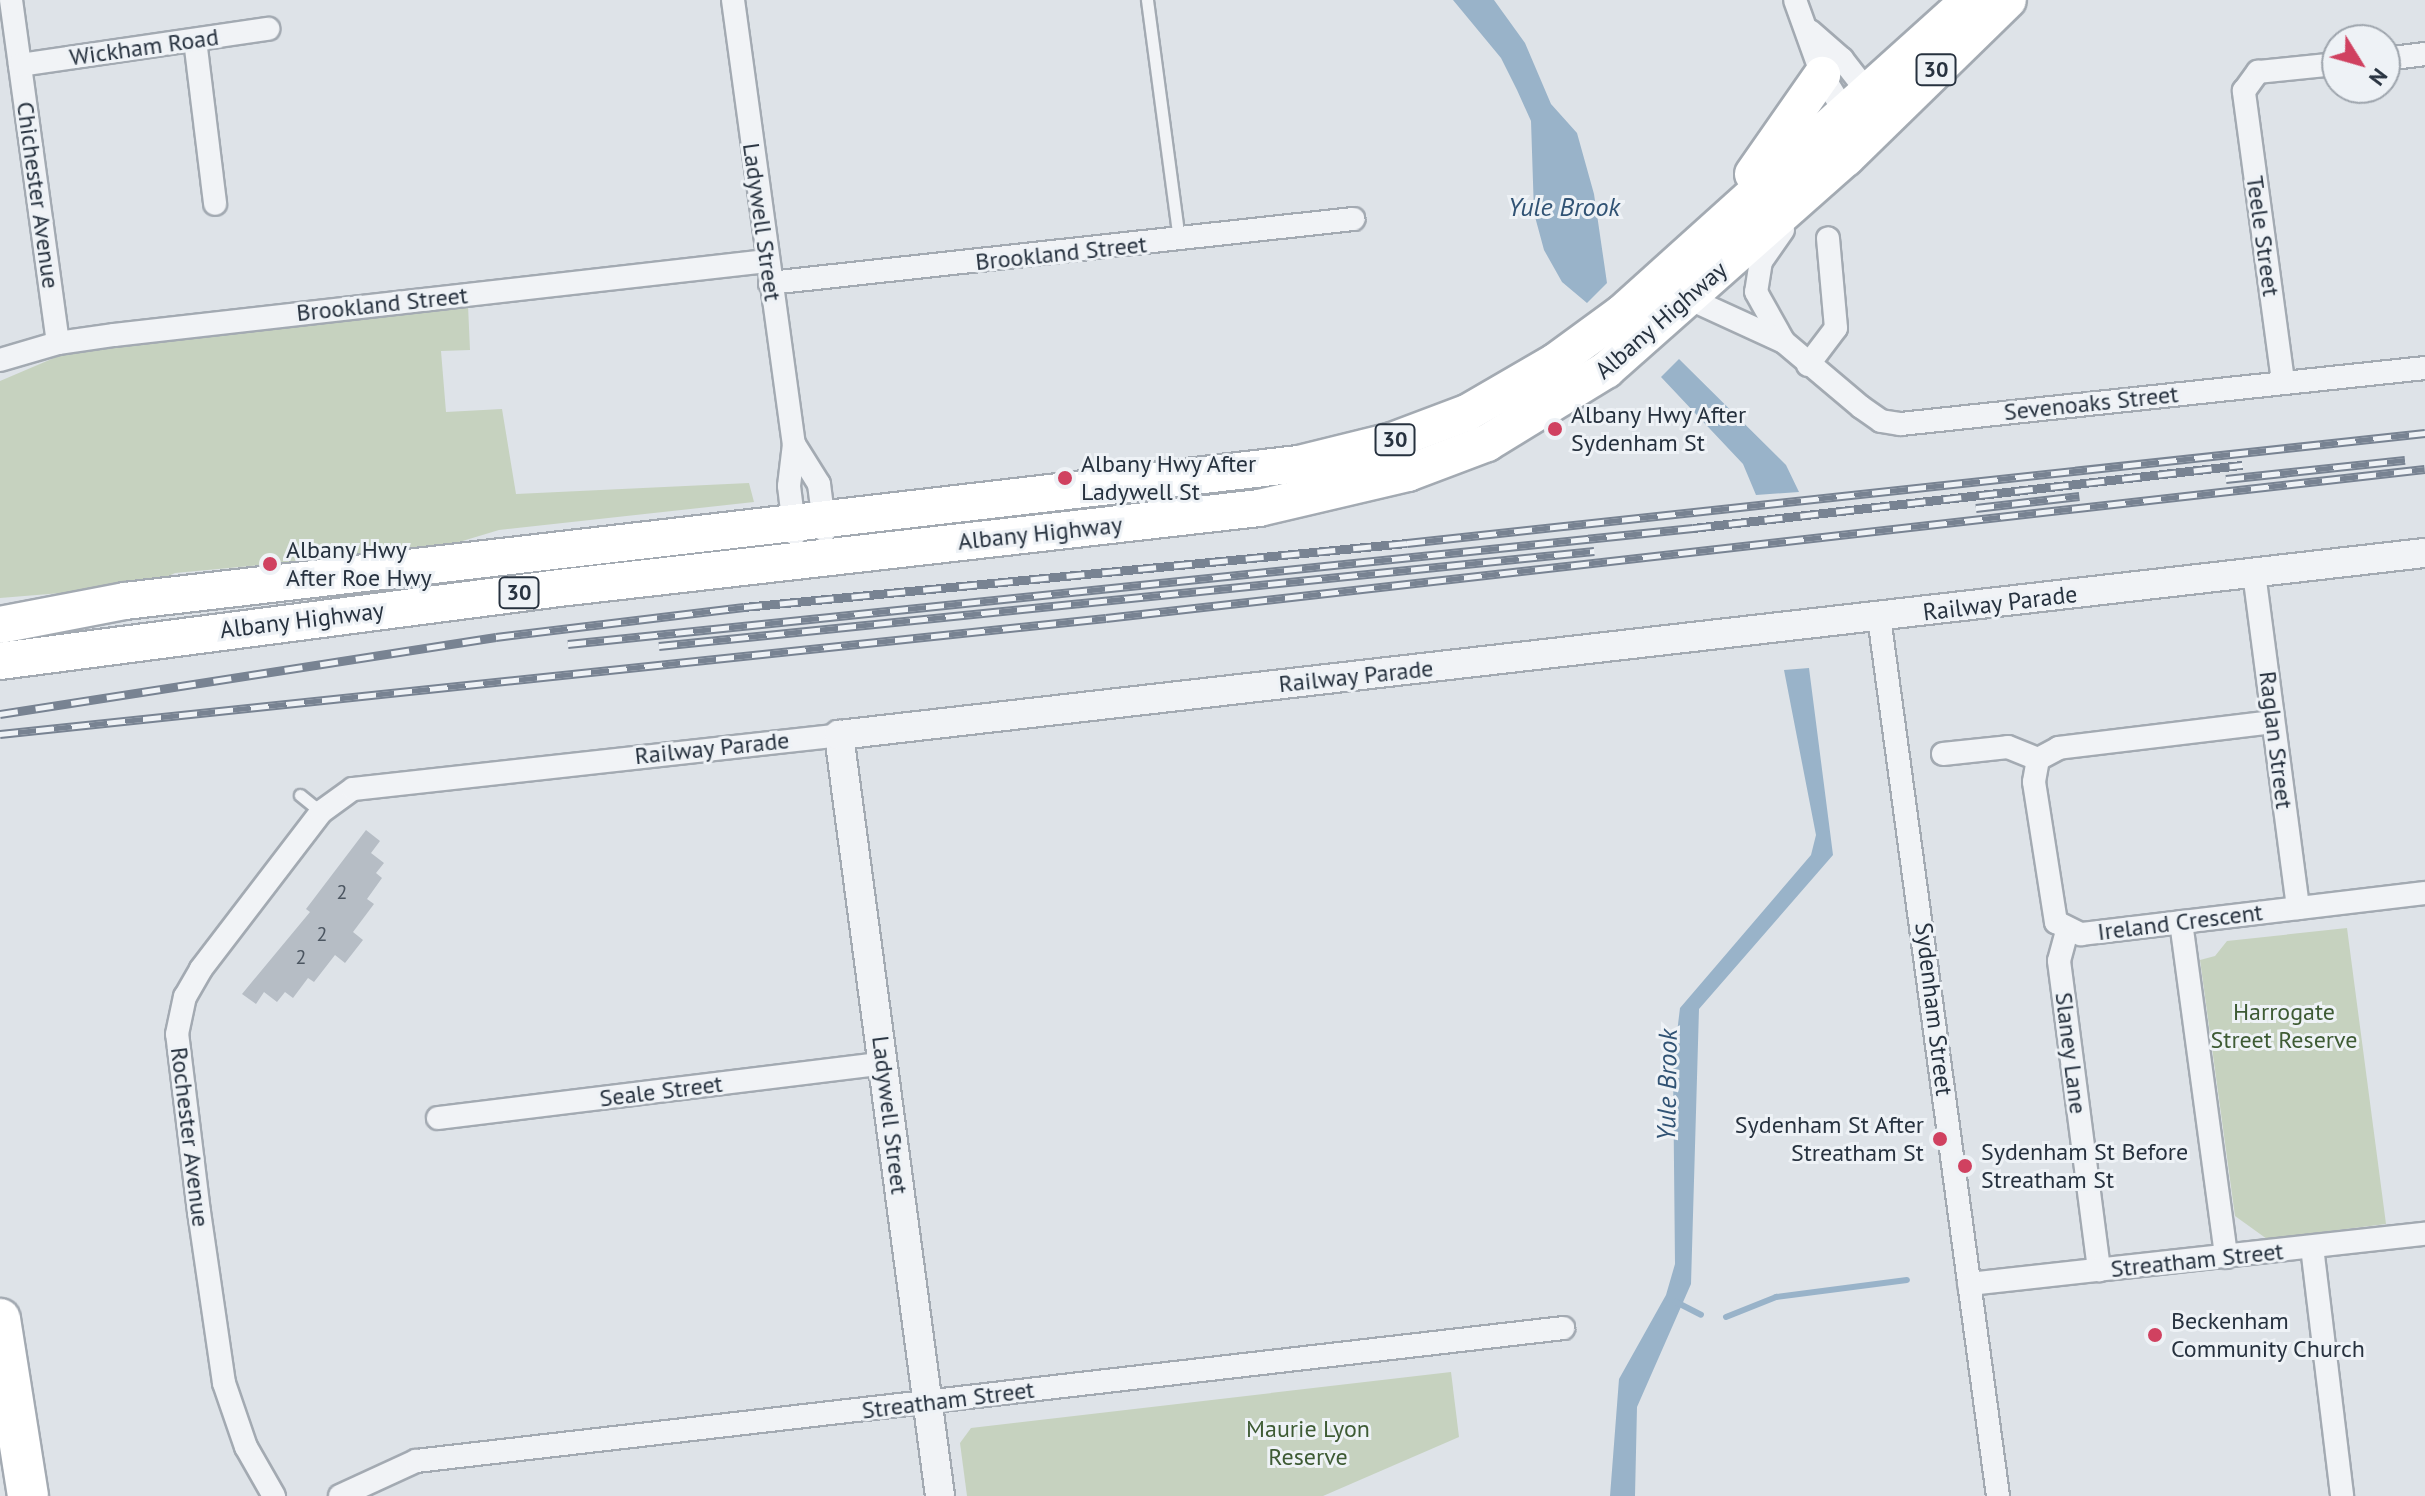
<!DOCTYPE html>
<style>
body{margin:0}
#map{position:relative;width:2425px;height:1496px;overflow:hidden;background:#dee3e8;font-family:"PT Sans",sans-serif}
div>[style]{position:absolute}
[style*='--x']{left:calc(var(--x)*1px);top:calc(var(--y)*1px);width:calc(var(--w)*1px);rotate:calc(var(--a)*1deg)}
.green>*{inset:0;background:#c6d2bf}
.water>*{inset:0;background:#99b3c9}
.stream>*{height:6px;margin:-3px;padding:0 3px;transform-origin:3px;border-radius:3px;background:#99b3c9}
.building>*{inset:0;background:#b6bdc5}
.roads{filter:drop-shadow(2px 0 #a3aab2) drop-shadow(-2px 0 #a3aab2) drop-shadow(0 2px #a3aab2) drop-shadow(0 -2px #a3aab2)}
.service>*{height:11px;margin:-5.5px;padding:0 5.5px;transform-origin:5.5px;border-radius:5.5px;background:#f1f3f6}
.minor>*{height:22px;margin:-11px;padding:0 11px;transform-origin:11px;border-radius:11px;background:#f1f3f6}
.tertiary>*{height:28px;margin:-14px;padding:0 14px;transform-origin:14px;border-radius:14px;background:#f1f3f6}
.trunk>*{height:36px;margin:-18px;padding:0 18px;transform-origin:18px;border-radius:18px;background:#fff}
.motorway>*{height:40px;margin:-20px;padding:0 20px;transform-origin:20px;border-radius:20px;background:#fff}
.rail>*{height:9px;margin-top:-4.5px;transform-origin:0;background:repeating-linear-gradient(90deg,#eef2f6 0 18px,#788392 0 36px);box-sizing:border-box;border-block:2px solid #788392}
.dots>*{width:22px;height:22px;translate:-50% -50%;box-sizing:border-box;border:4px solid #eef2f6;border-radius:50%}
span{translate:-50% -50%;white-space:nowrap;text-align:center;line-height:1.15;-webkit-text-stroke:6px #eef2f6;paint-order:stroke}
.number-label{font-size:20px;color:#4b5560}
.number-label span{-webkit-text-stroke-width:0}
.shield-label span{padding:2px 6px;background:#eef2f6;border:2px solid;border-radius:6px;-webkit-text-stroke-width:0}
.shield-label{font-size:22px;color:#27323f;font-weight:700}
.street-label{font-size:24px;color:#27323f}
.poi-label{font-size:24px;color:#27323f}
.left{translate:0 -50%;text-align:left}
.right{translate:-100% -50%;text-align:right}
.park-label{font-size:24px;color:#3e5b34}
.water-label{font-size:26px;color:#315374;font-style:italic}
.north{position:absolute;left:2321px;top:24px;width:80px;height:80px;box-sizing:border-box;background:#eef2f6;border:2px solid #9ea5ad;border-radius:50%;rotate:127deg;font-size:22px;font-weight:700;line-height:32px;text-align:center;color:#27323f}
.north::after{content:'';display:block;margin:auto;width:28px;height:36px;background:#d04160;clip-path:polygon(50% 0,100% 100%,50% 72%,0 100%)}
</style>
<div id="map">
<div class="green">
<div style="clip-path:polygon(468px 305px,470px 350px,441px 351px,446px 412px,502px 409px,516px 494px,749px 483px,754px 502px,499px 530px,436px 549px,175px 573px,147px 586px,0 598px,0 381px,68px 352px)"></div>
<div style="clip-path:polygon(2347px 928px,2386px 1224px,2267px 1239px,2235px 1216px,2200px 960px,2215px 956px,2227px 941px)"></div>
<div style="clip-path:polygon(1451px 1372px,1459px 1437px,1323px 1496px,967px 1496px,960px 1443px,971px 1428px)"></div>
</div>
<div class="water">
<div style="clip-path:polygon(1453px 0,1494px 0,1525px 43px,1551px 104px,1577px 133px,1594px 194px,1607px 283px,1587px 303px,1562px 282px,1544px 250px,1534px 213px,1531px 121px,1517px 90px,1501px 58px)"></div>
<div style="clip-path:polygon(1679px 359px,1786px 465px,1799px 492px,1756px 495px,1743px 464px,1661px 377px)"></div>
<div style="clip-path:polygon(1809px 668px,1833px 855px,1699px 1009px,1691px 1284px,1637px 1407px,1635px 1496px,1610px 1496px,1619px 1379px,1666px 1295px,1675px 1264px,1673px 1065px,1680px 1008px,1811px 855px,1816px 835px,1784px 670px)"></div>
</div>
<div class="stream">
<div style="--x:1676;--y:1302;--w:28;--a:27"></div>
<div style="--x:1726;--y:1317;--w:54;--a:-21.8"></div>
<div style="--x:1776;--y:1297;--w:132;--a:-7.4"></div>
</div>
<div class="building">
<div style="clip-path:polygon(366px 830px,380px 841px,371px 853px,384px 863px,376px 873px,382px 878px,367px 899px,374px 904px,353px 932px,363px 940px,345px 963px,335px 955px,314px 982px,308px 978px,293px 998px,285px 992px,277px 1002px,264px 992px,256px 1004px,242px 994px,310px 912px,306px 909px)"></div>
</div>
<div class="roads">
<div class="service">
<div style="--x:1147;--y:0;--w:242;--a:82.4"></div>
<div style="--x:300;--y:795;--w:27;--a:39"></div>
</div>
<div class="minor">
<div style="--x:11;--y:0;--w:346;--a:82.2"></div>
<div style="--x:733;--y:0;--w:448;--a:82.2"></div>
<div style="--x:794;--y:444;--w:42;--a:96.8"></div>
<div style="--x:789;--y:486;--w:48;--a:82.9"></div>
<div style="--x:1795;--y:0;--w:80;--a:70.2"></div>
<div style="--x:1822;--y:75;--w:55;--a:58.3"></div>
<div style="--x:1810;--y:31;--w:43;--a:41.2"></div>
<div style="--x:1842;--y:59;--w:51;--a:52.2"></div>
<div style="--x:195;--y:40;--w:165;--a:83"></div>
<div style="--x:2385;--y:59;--w:40;--a:-7.1"></div>
<div style="--x:20;--y:65;--w:251;--a:-8.3"></div>
<div style="--x:1783;--y:230;--w:38;--a:125"></div>
<div style="--x:1761;--y:261;--w:31;--a:99"></div>
<div style="--x:1756;--y:292;--w:57;--a:60.8"></div>
<div style="--x:770;--y:283;--w:587;--a:-6.26"></div>
<div style="--x:1688;--y:298;--w:106;--a:24.6"></div>
<div style="--x:1784;--y:342;--w:101;--a:40.2"></div>
<div style="--x:1861;--y:407;--w:24;--a:35"></div>
<div style="--x:1881;--y:421;--w:20;--a:9"></div>
<div style="--x:1901;--y:424;--w:527;--a:-6.1"></div>
<div style="--x:0;--y:360;--w:60;--a:-16.3"></div>
<div style="--x:58;--y:343;--w:57;--a:-8.1"></div>
<div style="--x:114;--y:335;--w:657;--a:-6.47"></div>
<div style="--x:1808;--y:365;--w:46;--a:-52.9"></div>
<div style="--x:1836;--y:328;--w:90;--a:-95.1"></div>
<div style="--x:2283;--y:381;--w:293;--a:-97.7"></div>
<div style="--x:2244;--y:91;--w:24;--a:-54"></div>
<div style="--x:2258;--y:72;--w:79;--a:-5.8"></div>
<div style="--x:794;--y:444;--w:47;--a:58"></div>
<div style="--x:819;--y:484;--w:47;--a:82.7"></div>
<div style="--x:2254;--y:573;--w:338;--a:82.5"></div>
<div style="--x:1879;--y:617;--w:887;--a:82.29"></div>
<div style="--x:2273;--y:722;--w:216;--a:173.1"></div>
<div style="--x:2059;--y:748;--w:24;--a:152"></div>
<div style="--x:2038;--y:759;--w:23;--a:100"></div>
<div style="--x:2034;--y:782;--w:142;--a:81.1"></div>
<div style="--x:2056;--y:922;--w:28;--a:26"></div>
<div style="--x:2081;--y:934;--w:346;--a:-6.8"></div>
<div style="--x:1943;--y:754;--w:65;--a:-6.1"></div>
<div style="--x:2008;--y:747;--w:32;--a:22"></div>
<div style="--x:2181;--y:922;--w:338;--a:82.3"></div>
<div style="--x:2067;--y:931;--w:31;--a:105"></div>
<div style="--x:2059;--y:961;--w:312;--a:82.6"></div>
<div style="--x:438;--y:1118;--w:448;--a:-7"></div>
<div style="--x:2312;--y:1247;--w:251;--a:83.1"></div>
<div style="--x:1969;--y:1284;--w:459;--a:-6.3"></div>
<div style="--x:274;--y:1496;--w:56;--a:-119.7"></div>
<div style="--x:246;--y:1447;--w:68;--a:-109"></div>
<div style="--x:224;--y:1383;--w:173;--a:-98.3"></div>
<div style="--x:199;--y:1212;--w:179;--a:-97"></div>
<div style="--x:177;--y:1034;--w:38;--a:-78"></div>
<div style="--x:185;--y:997;--w:32;--a:-60"></div>
<div style="--x:201;--y:969;--w:198;--a:-52.6"></div>
<div style="--x:321;--y:812;--w:39;--a:-36"></div>
<div style="--x:353;--y:789;--w:489;--a:-6.3"></div>
<div style="--x:340;--y:1496;--w:84;--a:-24.7"></div>
<div style="--x:416;--y:1461;--w:1155;--a:-6.61"></div>
</div>
<div class="tertiary">
<div style="--x:940;--y:1496;--w:768;--a:-97.56"></div>
<div style="--x:839;--y:735;--w:1596;--a:-6.55"></div>
</div>
<div class="trunk">
<div style="--x:1753;--y:174;--w:121;--a:-55.1"></div>
<div style="--x:0;--y:625;--w:127;--a:-10.9"></div>
<div style="--x:125;--y:601;--w:1182;--a:-6.66"></div>
<div style="--x:1299;--y:464;--w:96;--a:-13.9"></div>
<div style="--x:1392;--y:441;--w:80;--a:-20.5"></div>
<div style="--x:1467;--y:413;--w:102;--a:-30.1"></div>
<div style="--x:1555;--y:362;--w:83;--a:-36.2"></div>
<div style="--x:1622;--y:313;--w:468;--a:-42"></div>
<div style="--x:0;--y:661;--w:564;--a:-7.44"></div>
<div style="--x:559;--y:588;--w:705;--a:-6.52"></div>
<div style="--x:1259;--y:508;--w:153;--a:-13.2"></div>
<div style="--x:1408;--y:473;--w:85;--a:-20.8"></div>
<div style="--x:1487;--y:443;--w:140;--a:-31.5"></div>
<div style="--x:1606;--y:370;--w:320;--a:-41.5"></div>
<div style="--x:1846;--y:158;--w:226;--a:-44.3"></div>
</div>
<div class="motorway">
<div style="--x:0;--y:1319;--w:179;--a:81"></div>
</div>
</div>
<div class="rail">
<div style="--x:2226;--y:479;--w:180;--a:-6.1"></div>
<div style="--x:1976;--y:508;--w:104;--a:-6.6"></div>
<div style="--x:568;--y:644;--w:1131;--a:-5.89"></div>
<div style="--x:1693;--y:528;--w:553;--a:-6.55"></div>
<div style="--x:659;--y:646;--w:940;--a:-5.8"></div>
<div style="--x:0;--y:714;--w:502;--a:-8.82"></div>
<div style="--x:496;--y:637;--w:250;--a:-6.9"></div>
<div style="--x:744;--y:607;--w:666;--a:-5.51"></div>
<div style="--x:1407;--y:543;--w:1024;--a:-6.17"></div>
<div style="--x:0;--y:734;--w:1112;--a:-5.99"></div>
<div style="--x:1106;--y:618;--w:1327;--a:-6.45"></div>
</div>
<div class="dots">
<div style="left:1555px;top:429px;background:#d04160"></div>
<div style="left:1065px;top:478px;background:#d04160"></div>
<div style="left:270px;top:564px;background:#d04160"></div>
<div style="left:1940px;top:1139px;background:#d04160"></div>
<div style="left:1965px;top:1166px;background:#d04160"></div>
<div style="left:2155px;top:1335px;background:#d04160"></div>
</div>
<div class="number-label">
<span style="left:342px;top:892px">2</span>
<span style="left:322px;top:934px">2</span>
<span style="left:301px;top:957px">2</span>
</div>
<div class="shield-label">
<span style="left:1936px;top:70px">30</span>
<span style="left:1395px;top:440px">30</span>
<span style="left:519px;top:593px">30</span>
</div>
<div class="street-label">
<span style="left:144px;top:47px;rotate:-8deg">Wickham Road</span>
<span style="left:38px;top:195px;rotate:82deg">Chichester Avenue</span>
<span style="left:762px;top:222px;rotate:82deg">Ladywell Street</span>
<span style="left:2263px;top:236px;rotate:82deg">Teele Street</span>
<span style="left:1061px;top:253px;rotate:-6deg">Brookland Street</span>
<span style="left:382px;top:304px;rotate:-6deg">Brookland Street</span>
<span style="left:1661px;top:320px;rotate:-41deg">Albany Highway</span>
<span style="left:2091px;top:403px;rotate:-6deg">Sevenoaks Street</span>
<span style="left:1040px;top:533px;rotate:-6deg">Albany Highway</span>
<span style="left:2000px;top:603px;rotate:-7deg">Railway Parade</span>
<span style="left:302px;top:620px;rotate:-7deg">Albany Highway</span>
<span style="left:1356px;top:676px;rotate:-6deg">Railway Parade</span>
<span style="left:2276px;top:740px;rotate:83deg">Raglan Street</span>
<span style="left:712px;top:748px;rotate:-6deg">Railway Parade</span>
<span style="left:2180px;top:922px;rotate:-7deg">Ireland Crescent</span>
<span style="left:1934px;top:1009px;rotate:83deg">Sydenham Street</span>
<span style="left:2071px;top:1053px;rotate:83deg">Slaney Lane</span>
<span style="left:661px;top:1091px;rotate:-7deg">Seale Street</span>
<span style="left:890px;top:1115px;rotate:83deg">Ladywell Street</span>
<span style="left:190px;top:1137px;rotate:83deg">Rochester Avenue</span>
<span style="left:2197px;top:1260px;rotate:-6deg">Streatham Street</span>
<span style="left:948px;top:1400px;rotate:-7deg">Streatham Street</span>
</div>
<div class="poi-label">
<span class="left" style="left:1571px;top:429px">Albany Hwy After<br>Sydenham St</span>
<span class="left" style="left:1081px;top:478px">Albany Hwy After<br>Ladywell St</span>
<span class="left" style="left:286px;top:564px">Albany Hwy<br>After Roe Hwy</span>
<span class="right" style="left:1924px;top:1139px">Sydenham St After<br>Streatham St</span>
<span class="left" style="left:1981px;top:1166px">Sydenham St Before<br>Streatham St</span>
<span class="left" style="left:2171px;top:1335px">Beckenham<br>Community Church</span>
</div>
<div class="park-label">
<span style="left:2284px;top:1026px">Harrogate<br>Street Reserve</span>
<span style="left:1308px;top:1443px">Maurie Lyon<br>Reserve</span>
</div>
<div class="water-label">
<span style="left:1564px;top:207px">Yule Brook</span>
<span style="left:1667px;top:1085px;rotate:-89deg">Yule Brook</span>
</div>
<div class="north">N</div>
</div>
